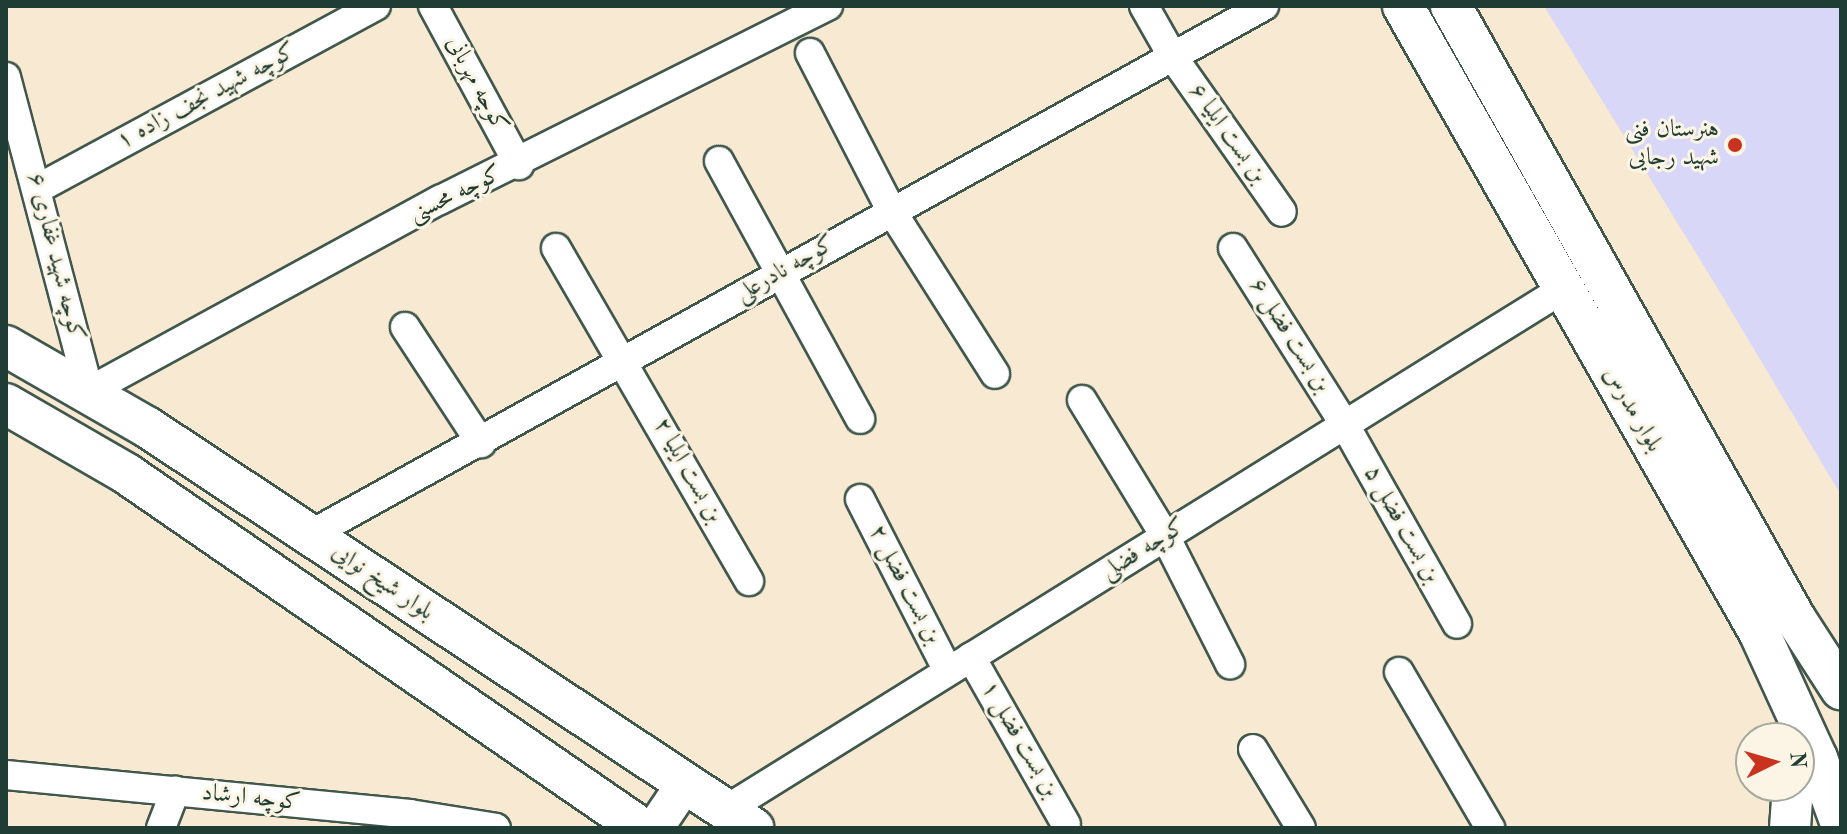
<!DOCTYPE html>
<meta charset="utf-8">
<style>
body{margin:0}
#map{position:relative;width:1847px;height:834px;overflow:hidden;background:#f8e9d2;font-family:"Old Standard TT",Amiri,serif}
div>[style]{position:absolute}
[style*='--x']{left:calc(var(--x)*1px);top:calc(var(--y)*1px);width:calc(var(--w)*1px);rotate:calc(var(--a)*1deg)}
.built>*{inset:0;background:#d8d7f8}
.roads{filter:drop-shadow(2px 0 #40574c) drop-shadow(-2px 0 #40574c) drop-shadow(0 2px #40574c) drop-shadow(0 -2px #40574c)}
.minor>*{height:28px;margin:-14px;padding:0 14px;transform-origin:14px;border-radius:14px;background:#fff}
.tertiary>*{height:36px;margin:-18px;padding:0 18px;transform-origin:18px;border-radius:18px;background:#fff}
.secondary>*{height:40px;margin:-20px;padding:0 20px;transform-origin:20px;border-radius:20px;background:#fff}
.dots>*{width:22px;height:22px;translate:-50% -50%;box-sizing:border-box;border:4px solid #fcf5e5;border-radius:50%}
span{translate:-50% -50%;white-space:nowrap;text-align:center;line-height:1.15;-webkit-text-stroke:6px #fcf5e5;paint-order:stroke}
.street-label{font-size:24px;color:#1f3d34}
.poi-label{font-size:24px;color:#1f3d34}
.right{translate:-100% -50%;text-align:right}
.frame{position:absolute;inset:0;border:8px solid #1f3d34;pointer-events:none}
.north{position:absolute;left:1735px;top:722px;width:80px;height:80px;box-sizing:border-box;background:#fcf5e5;border:2px solid #a4ab9e;border-radius:50%;rotate:85deg;font-size:22px;font-weight:700;line-height:32px;text-align:center;color:#1f3d34}
.north::after{content:'';display:block;margin:auto;width:28px;height:36px;background:#c8321e;clip-path:polygon(50% 0,100% 100%,50% 72%,0 100%)}
</style>
<div id="map">
<div class="built">
<div style="clip-path:polygon(1544px 6px,1841px 6px,1841px 495px,1715px 284px)"></div>
</div>
<div class="roads">
<div class="minor">
<div style="--x:433;--y:6;--w:181;--a:61.6"></div>
<div style="--x:1144;--y:6;--w:59;--a:60.4"></div>
<div style="--x:1173;--y:57;--w:189;--a:54.9"></div>
<div style="--x:810;--y:53;--w:177;--a:62.7"></div>
<div style="--x:891;--y:210;--w:194;--a:57.6"></div>
<div style="--x:6;--y:77;--w:325;--a:75.2"></div>
<div style="--x:89;--y:391;--w:400;--a:-28.6"></div>
<div style="--x:440;--y:200;--w:434;--a:-26.6"></div>
<div style="--x:719;--y:161;--w:294;--a:61.3"></div>
<div style="--x:39;--y:188;--w:383;--a:-28.4"></div>
<div style="--x:556;--y:248;--w:385;--a:59.9"></div>
<div style="--x:1233;--y:248;--w:209;--a:57.7"></div>
<div style="--x:1345;--y:425;--w:228;--a:60.6"></div>
<div style="--x:405;--y:327;--w:139;--a:56.8"></div>
<div style="--x:1082;--y:400;--w:159;--a:58.6"></div>
<div style="--x:1165;--y:536;--w:144;--a:63.1"></div>
<div style="--x:860;--y:499;--w:193;--a:62.9"></div>
<div style="--x:310;--y:535;--w:1091;--a:-29.01"></div>
<div style="--x:971;--y:657;--w:192;--a:60.4"></div>
<div style="--x:1399;--y:672;--w:181;--a:59.7"></div>
<div style="--x:1253;--y:749;--w:92;--a:58.7"></div>
<div style="--x:6;--y:775;--w:406;--a:5.5"></div>
<div style="--x:410;--y:814;--w:87;--a:9.2"></div>
<div style="--x:724;--y:811;--w:988;--a:-31.89"></div>
<div style="--x:161;--y:828;--w:40;--a:-69"></div>
</div>
<div class="tertiary">
<div style="--x:655;--y:828;--w:52;--a:-56"></div>
</div>
<div class="secondary">
<div style="--x:1403;--y:6;--w:720;--a:60.37"></div>
<div style="--x:1759;--y:632;--w:139;--a:65.3"></div>
<div style="--x:1817;--y:758;--w:70;--a:70"></div>
<div style="--x:1451;--y:6;--w:702;--a:60.66"></div>
<div style="--x:1795;--y:618;--w:85;--a:57.1"></div>
<div style="--x:6;--y:346;--w:163;--a:29.9"></div>
<div style="--x:147;--y:427;--w:727;--a:33.49"></div>
<div style="--x:6;--y:404;--w:140;--a:30"></div>
<div style="--x:127;--y:474;--w:624;--a:34.56"></div>
<div style="--x:1790;--y:828;--w:42;--a:-85.9"></div>
</div>
</div>
<div class="dots">
<div style="left:1735px;top:145px;background:#c8321e"></div>
</div>
<div class="street-label">
<span style="left:476px;top:85px;rotate:62deg">کوچه مهربانی</span>
<span style="left:207px;top:97px;rotate:-28deg">کوچه شهید نجف زاده ۱</span>
<span style="left:1227px;top:134px;rotate:55deg">۶ بن بست ایلیا</span>
<span style="left:456px;top:195px;rotate:-26deg">کوچه محسنی</span>
<span style="left:55px;top:257px;rotate:76deg">کوچه شهید غفاری ۶</span>
<span style="left:786px;top:270px;rotate:-30deg">کوچه نادرعلی</span>
<span style="left:1289px;top:336px;rotate:58deg">۶ بن بست فضل</span>
<span style="left:1632px;top:410px;rotate:60deg">بلوار مدرس</span>
<span style="left:687px;top:471px;rotate:61deg">بن بست ایلیا ۲</span>
<span style="left:1401px;top:525px;rotate:61deg">۵ بن بست فضل</span>
<span style="left:1144px;top:550px;rotate:-32deg">کوچه فضلی</span>
<span style="left:382px;top:583px;rotate:34deg">بلوار شیخ نوایی</span>
<span style="left:904px;top:585px;rotate:63deg">۲ بن بست فضل</span>
<span style="left:1019px;top:740px;rotate:60deg">بن بست فضل ۱</span>
<span style="left:251px;top:799px;rotate:6deg">کوچه ارشاد</span>
</div>
<div class="poi-label">
<span class="right" style="left:1719px;top:145px">هنرستان فنی<br>شهید رجایی</span>
</div>
<div class="frame"></div>
<div class="north">N</div>
</div>
